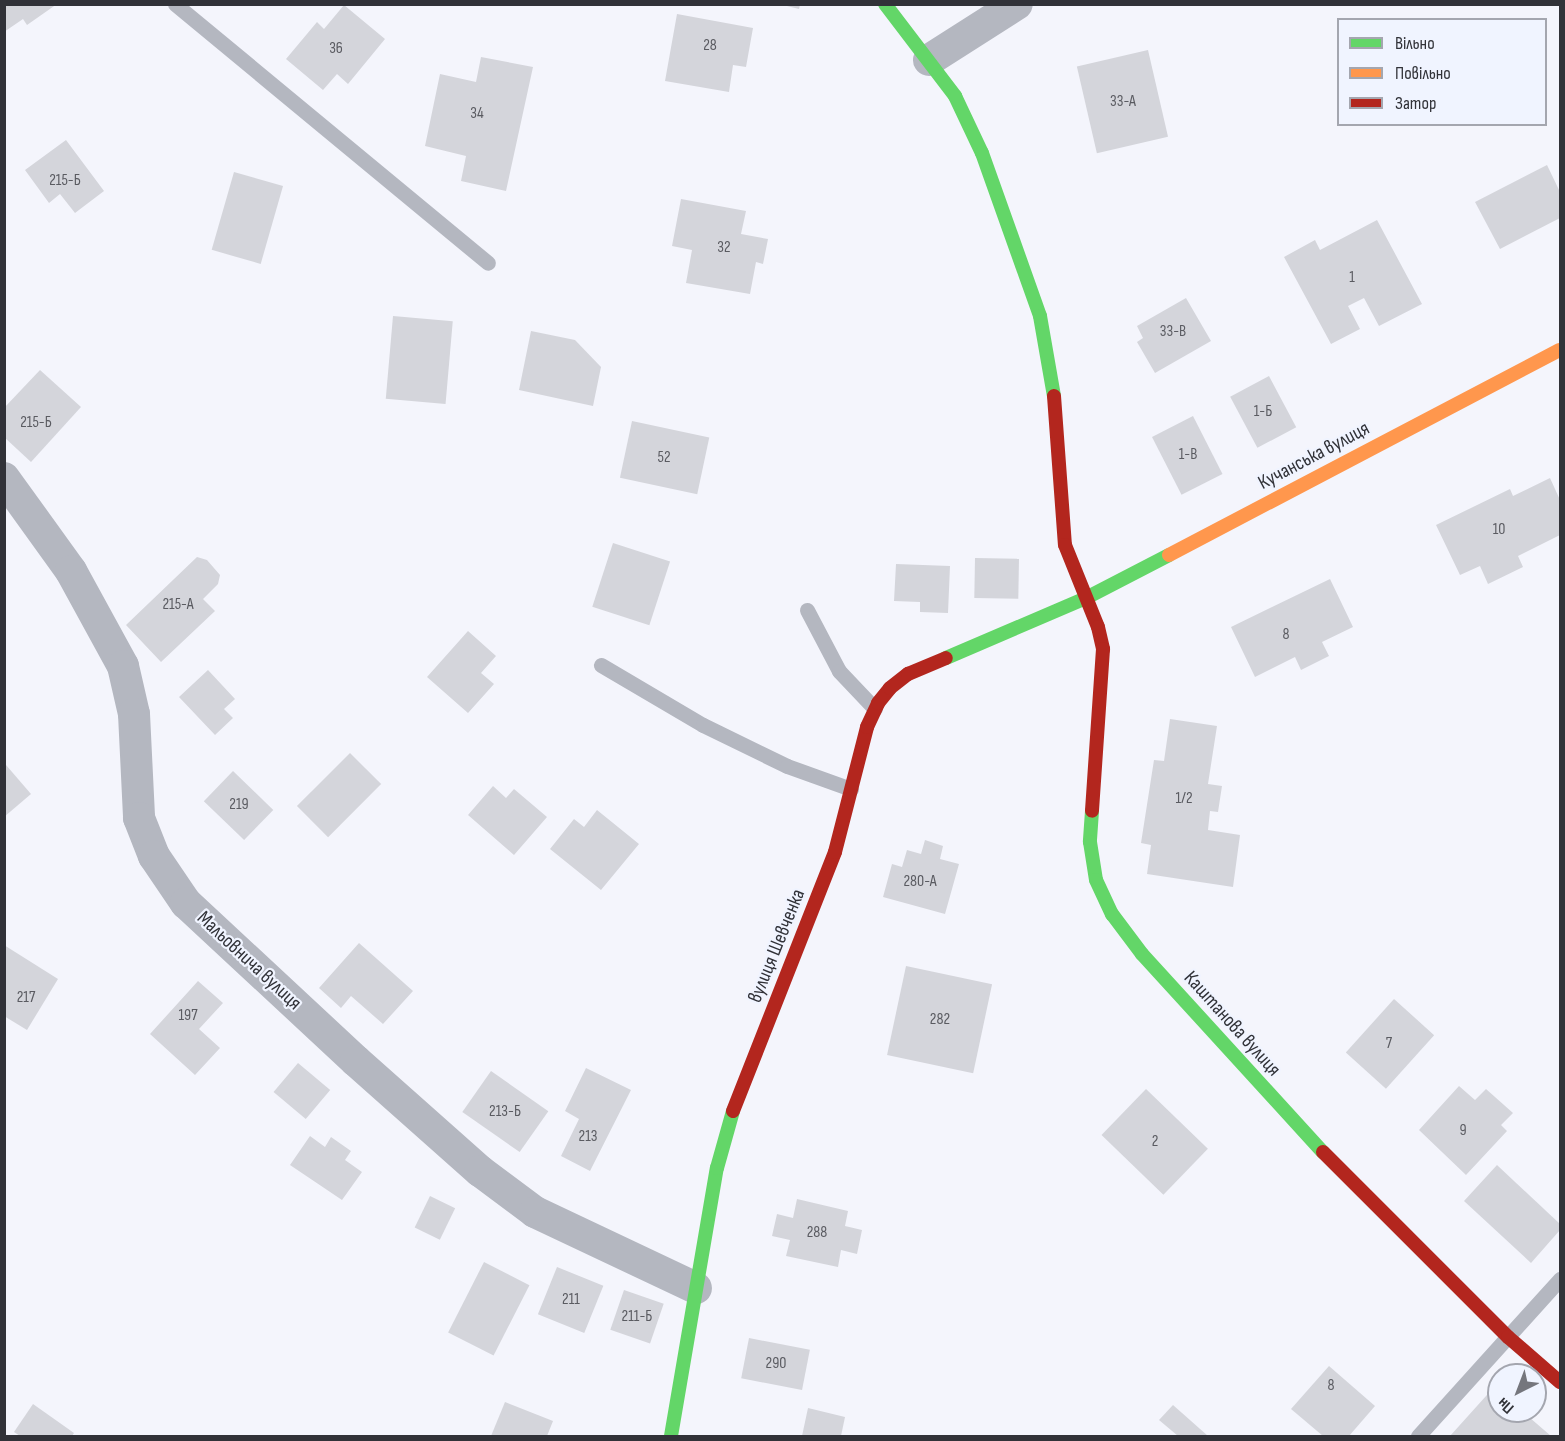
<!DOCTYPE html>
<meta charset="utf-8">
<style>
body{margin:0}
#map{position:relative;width:1565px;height:1441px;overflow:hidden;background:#f4f5fc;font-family:"Sofia Sans Condensed",sans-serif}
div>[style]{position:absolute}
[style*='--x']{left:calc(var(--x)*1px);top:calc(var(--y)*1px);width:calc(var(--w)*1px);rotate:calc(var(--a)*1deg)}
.building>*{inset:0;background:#d4d5db;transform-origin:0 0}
.lane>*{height:15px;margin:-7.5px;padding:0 7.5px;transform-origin:7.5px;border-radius:7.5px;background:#b4b7c0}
.street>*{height:32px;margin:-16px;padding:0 16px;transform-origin:16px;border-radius:16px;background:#b4b7c0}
.fast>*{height:14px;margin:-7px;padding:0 7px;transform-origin:7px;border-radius:7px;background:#63d668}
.slow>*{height:14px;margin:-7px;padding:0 7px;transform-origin:7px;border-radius:7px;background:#ff974d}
.jam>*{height:14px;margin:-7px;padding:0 7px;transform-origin:7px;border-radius:7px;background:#b3261e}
span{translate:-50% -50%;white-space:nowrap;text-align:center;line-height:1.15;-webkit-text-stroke:4.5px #f0f4ff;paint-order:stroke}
.number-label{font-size:16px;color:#5a5b61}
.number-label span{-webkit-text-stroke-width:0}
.street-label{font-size:20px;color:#313238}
.frame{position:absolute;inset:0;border:6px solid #313238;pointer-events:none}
.legend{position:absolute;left:1337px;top:18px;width:210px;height:108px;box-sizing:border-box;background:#f0f4ff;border:2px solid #a4a6af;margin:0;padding:8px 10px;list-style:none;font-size:18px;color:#313238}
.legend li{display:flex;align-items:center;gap:12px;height:30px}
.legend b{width:30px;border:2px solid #a4a6af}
.north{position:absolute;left:1487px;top:1363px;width:60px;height:60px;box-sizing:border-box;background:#f0f4ff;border:2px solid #a4a6af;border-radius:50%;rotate:222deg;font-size:16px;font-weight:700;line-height:24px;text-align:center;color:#313238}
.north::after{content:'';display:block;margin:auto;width:21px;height:27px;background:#75767d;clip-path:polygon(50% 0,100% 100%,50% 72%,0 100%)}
</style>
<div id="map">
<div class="building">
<div style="clip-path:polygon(4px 4px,57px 4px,27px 25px,23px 19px,4px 32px)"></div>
<div style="clip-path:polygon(344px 5px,385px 39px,348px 84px,337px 74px,323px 90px,286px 59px,317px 22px,324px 29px)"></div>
<div style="clip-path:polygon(783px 5px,800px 5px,799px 9px)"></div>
<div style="clip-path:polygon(677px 14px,753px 28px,746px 67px,733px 65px,729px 92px,665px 81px)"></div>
<div style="left:1148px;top:50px;width:89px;height:73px;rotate:77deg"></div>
<div style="clip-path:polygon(481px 57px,533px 67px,506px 191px,461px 181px,466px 156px,425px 146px,440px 74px,476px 82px)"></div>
<div style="clip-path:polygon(66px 140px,104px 191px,75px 213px,60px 194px,49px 203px,25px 170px)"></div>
<div style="clip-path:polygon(1547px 165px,1560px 192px,1560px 218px,1500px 249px,1475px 202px)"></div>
<div style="left:234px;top:172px;width:51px;height:81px;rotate:16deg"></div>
<div style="clip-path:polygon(681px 199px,746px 211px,741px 234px,768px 239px,763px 264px,756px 262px,750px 294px,686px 283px,692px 250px,672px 246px)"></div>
<div style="clip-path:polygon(1377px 220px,1422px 304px,1379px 326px,1364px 298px,1348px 306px,1360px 329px,1331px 344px,1284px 257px,1315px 240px,1320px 250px)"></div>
<div style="clip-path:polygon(1186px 298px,1211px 341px,1155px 373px,1137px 342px,1143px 338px,1137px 326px)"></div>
<div style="left:393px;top:316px;width:60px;height:83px;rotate:5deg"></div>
<div style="clip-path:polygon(531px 331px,575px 340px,601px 367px,593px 406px,519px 390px)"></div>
<div style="clip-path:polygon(40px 370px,81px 407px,31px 462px,4px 437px,4px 408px)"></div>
<div style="left:1269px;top:376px;width:58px;height:44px;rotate:62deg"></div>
<div style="left:1193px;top:416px;width:65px;height:46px;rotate:63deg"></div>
<div style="left:632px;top:421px;width:79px;height:58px;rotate:12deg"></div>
<div style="clip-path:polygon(1550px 478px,1560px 500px,1560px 535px,1518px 556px,1523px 567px,1488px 584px,1480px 566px,1460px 575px,1436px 525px,1510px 489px,1513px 496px)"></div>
<div style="left:613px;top:543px;width:60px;height:67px;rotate:18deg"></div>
<div style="clip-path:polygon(197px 557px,207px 560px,220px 575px,218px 584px,203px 599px,215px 611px,161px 662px,126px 625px)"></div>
<div style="left:975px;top:558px;width:44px;height:40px;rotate:1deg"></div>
<div style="clip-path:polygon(896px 564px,950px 566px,948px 613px,920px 612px,920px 602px,894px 601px)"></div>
<div style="clip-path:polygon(1330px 579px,1353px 627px,1322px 642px,1329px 656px,1301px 670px,1295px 657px,1255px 677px,1231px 627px)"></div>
<div style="clip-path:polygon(468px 631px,496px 656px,481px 673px,494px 684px,468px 713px,427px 677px)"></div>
<div style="clip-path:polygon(208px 670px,235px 699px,224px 709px,233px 718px,215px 735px,179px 697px)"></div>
<div style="clip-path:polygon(1170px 719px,1217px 726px,1208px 784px,1222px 786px,1218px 812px,1210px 811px,1208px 830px,1240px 835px,1233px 887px,1147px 874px,1151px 845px,1141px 843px,1154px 760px,1164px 761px)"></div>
<div style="left:350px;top:753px;width:44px;height:75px;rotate:45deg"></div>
<div style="clip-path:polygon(6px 765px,31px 794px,4px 817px,4px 766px)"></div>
<div style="left:233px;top:771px;width:56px;height:42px;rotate:44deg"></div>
<div style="clip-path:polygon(493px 786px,506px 798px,514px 789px,547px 817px,514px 855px,468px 815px)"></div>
<div style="clip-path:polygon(597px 810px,639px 844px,601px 890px,550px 849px,574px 819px,584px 827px)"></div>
<div style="clip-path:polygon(925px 840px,943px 846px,940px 859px,959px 864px,945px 914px,883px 897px,892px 864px,902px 867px,907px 850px,921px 854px)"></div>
<div style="clip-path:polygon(359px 943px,413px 991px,383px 1024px,351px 996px,341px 1008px,319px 988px)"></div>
<div style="clip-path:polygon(4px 945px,58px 979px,27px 1030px,4px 1016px)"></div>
<div style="left:906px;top:966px;width:88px;height:91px;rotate:12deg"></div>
<div style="clip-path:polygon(198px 981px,223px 1003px,199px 1029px,220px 1048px,195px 1075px,150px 1034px)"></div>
<div style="left:1394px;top:999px;width:54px;height:72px;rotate:42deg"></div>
<div style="left:298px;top:1063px;width:42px;height:38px;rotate:40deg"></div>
<div style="clip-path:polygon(586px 1068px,631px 1090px,590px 1171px,561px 1156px,579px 1119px,565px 1111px)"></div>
<div style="left:491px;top:1071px;width:70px;height:50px;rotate:35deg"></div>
<div style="clip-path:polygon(1459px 1086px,1475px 1100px,1486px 1089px,1513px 1113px,1501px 1125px,1507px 1131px,1466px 1175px,1419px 1130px)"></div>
<div style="left:1146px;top:1089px;width:86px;height:64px;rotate:44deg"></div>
<div style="clip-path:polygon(310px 1136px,325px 1147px,331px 1137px,351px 1151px,345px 1160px,362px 1172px,342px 1200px,290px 1165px)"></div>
<div style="clip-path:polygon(1497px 1165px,1560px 1224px,1560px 1230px,1531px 1263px,1464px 1201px)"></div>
<div style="left:430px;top:1196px;width:28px;height:35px;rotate:26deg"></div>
<div style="clip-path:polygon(797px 1199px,848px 1211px,845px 1226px,862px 1230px,857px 1254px,841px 1250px,838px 1267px,786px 1256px,790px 1240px,772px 1236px,777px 1214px,793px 1218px)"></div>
<div style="left:484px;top:1262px;width:51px;height:79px;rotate:27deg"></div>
<div style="left:557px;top:1267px;width:50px;height:51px;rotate:22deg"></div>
<div style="left:624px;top:1290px;width:42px;height:42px;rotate:19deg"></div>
<div style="left:749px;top:1338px;width:62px;height:41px;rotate:11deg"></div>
<div style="clip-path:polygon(1329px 1366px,1375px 1406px,1349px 1436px,1323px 1436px,1291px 1409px)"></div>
<div style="clip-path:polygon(1495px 1386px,1499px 1390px,1499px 1411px,1522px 1411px,1551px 1436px,1450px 1436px)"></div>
<div style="clip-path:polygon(505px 1402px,553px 1421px,547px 1436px,491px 1436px)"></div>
<div style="clip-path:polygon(33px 1404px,74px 1433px,72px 1436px,20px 1436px,14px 1432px)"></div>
<div style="clip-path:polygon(1173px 1405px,1208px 1436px,1178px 1436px,1159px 1420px)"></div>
<div style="clip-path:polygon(808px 1408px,845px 1417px,841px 1436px,802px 1436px)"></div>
</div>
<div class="lane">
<div style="--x:175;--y:4;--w:406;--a:39.6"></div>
<div style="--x:807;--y:610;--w:69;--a:62.3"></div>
<div style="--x:839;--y:671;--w:52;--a:46.5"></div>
<div style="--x:601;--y:665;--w:118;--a:30.5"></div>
<div style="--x:703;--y:725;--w:93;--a:26"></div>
<div style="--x:787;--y:766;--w:68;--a:19.8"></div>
<div style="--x:1418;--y:1436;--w:212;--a:-47.9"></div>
</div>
<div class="street">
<div style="--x:929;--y:60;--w:104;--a:-32.5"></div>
<div style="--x:4;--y:478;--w:115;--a:54.2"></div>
<div style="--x:71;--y:571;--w:108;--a:61.3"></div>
<div style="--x:123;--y:666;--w:49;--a:77.1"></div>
<div style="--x:134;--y:714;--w:104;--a:87.2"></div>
<div style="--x:139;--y:818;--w:41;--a:68.5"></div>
<div style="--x:154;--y:856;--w:57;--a:55.8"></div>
<div style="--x:186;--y:903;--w:232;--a:42.9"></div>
<div style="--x:356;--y:1061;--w:166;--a:41.6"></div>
<div style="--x:480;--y:1171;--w:69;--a:36.7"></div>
<div style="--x:535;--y:1212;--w:178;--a:25.3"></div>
</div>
<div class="fast">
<div style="--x:885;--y:4;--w:116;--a:52.7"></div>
<div style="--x:955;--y:96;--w:63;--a:64.7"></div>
<div style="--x:982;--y:153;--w:173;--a:70.4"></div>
<div style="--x:1040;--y:316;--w:81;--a:80.1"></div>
<div style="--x:946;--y:658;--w:152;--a:-23.2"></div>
<div style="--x:1086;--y:598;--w:93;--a:-27.4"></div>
<div style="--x:1092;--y:811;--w:31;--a:94"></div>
<div style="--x:1090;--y:842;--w:38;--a:81"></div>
<div style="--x:1096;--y:880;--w:38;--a:65"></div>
<div style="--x:1112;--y:914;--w:50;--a:53.1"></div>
<div style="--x:1142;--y:954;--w:268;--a:47.6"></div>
<div style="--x:671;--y:1436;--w:272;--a:-80.3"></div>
<div style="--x:717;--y:1168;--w:59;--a:-74.3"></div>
</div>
<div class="slow">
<div style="--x:1169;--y:555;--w:441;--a:-27.7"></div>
</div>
<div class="jam">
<div style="--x:1054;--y:396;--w:149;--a:85.8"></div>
<div style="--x:1065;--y:545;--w:88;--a:68.1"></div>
<div style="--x:1098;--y:627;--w:23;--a:77"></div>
<div style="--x:1103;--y:649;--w:162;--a:93.9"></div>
<div style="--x:733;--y:1111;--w:278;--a:-68.5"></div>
<div style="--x:835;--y:852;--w:129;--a:-75.6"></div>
<div style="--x:867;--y:727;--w:26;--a:-65"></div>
<div style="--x:878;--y:703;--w:19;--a:-51"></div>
<div style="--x:890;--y:688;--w:23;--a:-38"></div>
<div style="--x:908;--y:674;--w:41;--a:-22.8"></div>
<div style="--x:1323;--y:1152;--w:262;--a:45"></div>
<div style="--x:1508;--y:1337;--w:69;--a:40.9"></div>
</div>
<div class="number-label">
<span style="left:710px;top:46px">28</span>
<span style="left:336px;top:49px">36</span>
<span style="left:1123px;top:102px">33-А</span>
<span style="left:477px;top:114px">34</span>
<span style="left:65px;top:181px">215-Б</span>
<span style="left:724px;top:248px">32</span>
<span style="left:1352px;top:278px">1</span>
<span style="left:1173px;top:332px">33-В</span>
<span style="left:1263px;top:412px">1-Б</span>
<span style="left:36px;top:423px">215-Б</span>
<span style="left:1188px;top:455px">1-В</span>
<span style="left:664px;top:458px">52</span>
<span style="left:1499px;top:530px">10</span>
<span style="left:178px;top:605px">215-А</span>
<span style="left:1286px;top:635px">8</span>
<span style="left:1184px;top:799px">1/2</span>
<span style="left:239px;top:805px">219</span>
<span style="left:920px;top:882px">280-А</span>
<span style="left:26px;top:998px">217</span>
<span style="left:188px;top:1016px">197</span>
<span style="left:940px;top:1020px">282</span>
<span style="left:1389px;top:1044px">7</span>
<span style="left:505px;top:1112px">213-Б</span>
<span style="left:1463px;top:1131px">9</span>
<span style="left:588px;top:1137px">213</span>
<span style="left:1155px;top:1142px">2</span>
<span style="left:817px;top:1233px">288</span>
<span style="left:571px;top:1300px">211</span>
<span style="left:637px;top:1317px">211-Б</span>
<span style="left:776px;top:1364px">290</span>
<span style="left:1331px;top:1386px">8</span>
</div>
<div class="street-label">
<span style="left:1314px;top:456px;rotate:-28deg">Кучанська вулиця</span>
<span style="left:777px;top:946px;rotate:-68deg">вулиця Шевченка</span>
<span style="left:249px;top:961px;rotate:43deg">Мальовнича вулиця</span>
<span style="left:1232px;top:1024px;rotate:48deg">Каштанова вулиця</span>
</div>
<div class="frame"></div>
<ul class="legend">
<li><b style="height:8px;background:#63d668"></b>Вільно</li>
<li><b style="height:8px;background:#ff974d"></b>Повільно</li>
<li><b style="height:8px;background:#b3261e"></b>Затор</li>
</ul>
<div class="north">Пн</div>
</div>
